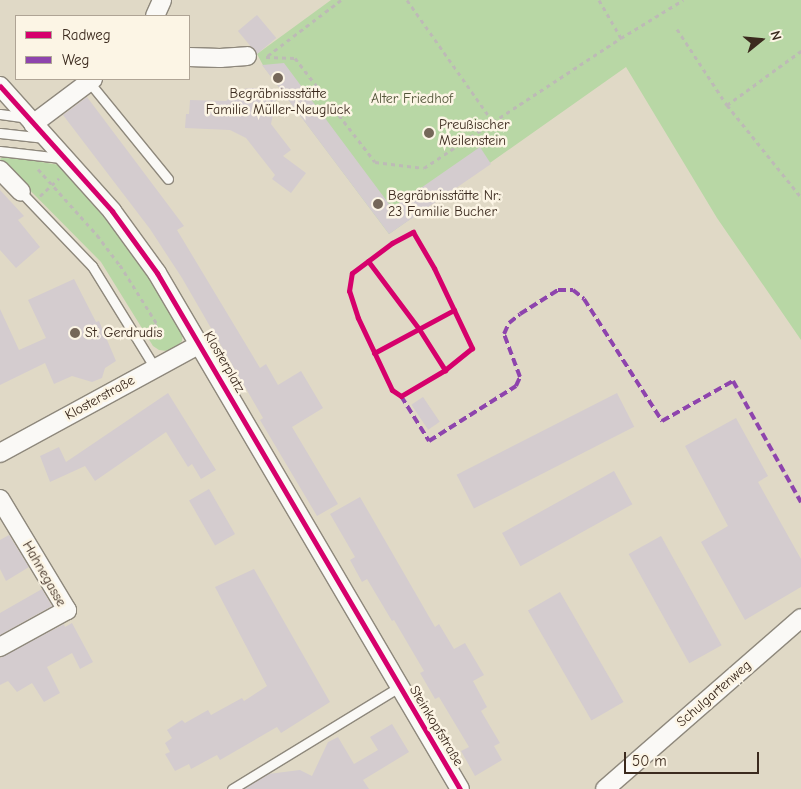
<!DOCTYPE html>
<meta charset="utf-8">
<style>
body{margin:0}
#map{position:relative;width:801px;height:789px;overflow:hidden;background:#e0d9c6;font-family:"Comic Neue",sans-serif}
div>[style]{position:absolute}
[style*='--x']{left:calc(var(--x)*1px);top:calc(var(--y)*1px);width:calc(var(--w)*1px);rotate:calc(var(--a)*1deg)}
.green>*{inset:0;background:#b8d7a5}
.building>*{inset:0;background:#d4cccf;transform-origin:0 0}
.path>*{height:3px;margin-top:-1.5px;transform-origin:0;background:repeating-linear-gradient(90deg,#bdbab6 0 4px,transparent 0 8px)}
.roads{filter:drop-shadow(1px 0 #8e887c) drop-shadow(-1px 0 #8e887c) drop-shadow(0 1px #8e887c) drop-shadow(0 -1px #8e887c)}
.service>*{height:9px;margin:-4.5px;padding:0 4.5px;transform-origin:4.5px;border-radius:4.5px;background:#faf9f6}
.minor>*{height:18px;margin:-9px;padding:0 9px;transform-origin:9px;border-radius:9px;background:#faf9f6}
.quiet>*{height:4px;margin-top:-2px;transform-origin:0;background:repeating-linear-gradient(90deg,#8e44ad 0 8px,transparent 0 12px)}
.cycleway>*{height:5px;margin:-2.5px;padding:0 2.5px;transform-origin:2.5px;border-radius:2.5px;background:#d6006c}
.dots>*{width:14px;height:14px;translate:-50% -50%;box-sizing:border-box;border:2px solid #fcf5e5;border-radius:50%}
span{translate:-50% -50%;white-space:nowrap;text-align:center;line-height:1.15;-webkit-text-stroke:5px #fcf5e5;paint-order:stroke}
.poi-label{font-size:14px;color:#3b2a1e}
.left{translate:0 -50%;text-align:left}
.park-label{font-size:14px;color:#525539}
.street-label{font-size:14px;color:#3b2a1e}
.legend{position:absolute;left:15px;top:15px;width:175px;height:65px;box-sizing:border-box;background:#fcf5e5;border:1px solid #afa495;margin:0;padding:6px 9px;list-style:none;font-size:15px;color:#3b2a1e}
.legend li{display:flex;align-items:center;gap:10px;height:25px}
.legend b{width:25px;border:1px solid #afa495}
.north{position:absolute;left:736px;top:15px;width:50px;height:50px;-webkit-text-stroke:4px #fcf5e5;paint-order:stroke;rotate:73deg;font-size:14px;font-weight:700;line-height:20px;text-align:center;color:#3b2a1e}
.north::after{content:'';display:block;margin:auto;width:18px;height:22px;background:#3b2a1e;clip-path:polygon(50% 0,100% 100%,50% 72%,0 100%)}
.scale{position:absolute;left:624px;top:752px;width:135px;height:22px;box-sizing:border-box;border:2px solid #3b2a1e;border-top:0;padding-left:6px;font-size:15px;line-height:18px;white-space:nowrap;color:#3b2a1e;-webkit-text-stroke:4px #fcf5e5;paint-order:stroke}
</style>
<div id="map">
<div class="green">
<div style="clip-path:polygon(331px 0,801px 0,801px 340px,717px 218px,626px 67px,389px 234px,264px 67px,257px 54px)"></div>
<div style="clip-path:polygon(4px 156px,60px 165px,115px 229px,161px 294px,183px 332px,182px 341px,176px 347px,167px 351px,159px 350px,153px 346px,101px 262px,2px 162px,0 159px)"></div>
</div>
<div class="building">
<div style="left:257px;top:15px;width:30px;height:25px;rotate:50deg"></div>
<div style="clip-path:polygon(284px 63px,392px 208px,480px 147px,491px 164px,389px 234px,262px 65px)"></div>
<div style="clip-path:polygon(249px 88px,278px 89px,271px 124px,291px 150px,283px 156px,306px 173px,291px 193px,272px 179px,275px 175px,246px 138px,230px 130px,185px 128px,186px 114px,189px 114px,190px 100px,226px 101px,239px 90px)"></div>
<div style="clip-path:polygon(87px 97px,184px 226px,177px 230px,260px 368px,266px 364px,278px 385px,301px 371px,323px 408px,292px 427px,338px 504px,317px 516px,260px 420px,263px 418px,182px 278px,150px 229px,63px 115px)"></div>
<div style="clip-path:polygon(0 190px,24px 216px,18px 220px,40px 247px,16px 268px,0 250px)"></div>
<div style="clip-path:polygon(74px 279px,96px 322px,99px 321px,116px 361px,105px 368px,102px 378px,92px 382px,72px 376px,54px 384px,45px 363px,0 385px,0 309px,19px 350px,46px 338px,28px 300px)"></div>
<div style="clip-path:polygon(168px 393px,216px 470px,201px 479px,192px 464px,188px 467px,166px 432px,95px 481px,85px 466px,50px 482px,40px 456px,59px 447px,66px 462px)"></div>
<div style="left:617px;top:393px;width:38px;height:180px;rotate:63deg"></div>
<div style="left:423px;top:397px;width:30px;height:14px;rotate:56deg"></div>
<div style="clip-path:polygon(736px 418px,768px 476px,758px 482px,801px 559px,801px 587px,745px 620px,701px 542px,728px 526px,685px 446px)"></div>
<div style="left:614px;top:471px;width:38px;height:128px;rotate:61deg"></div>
<div style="left:209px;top:489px;width:52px;height:23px;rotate:60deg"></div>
<div style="clip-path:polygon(360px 497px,435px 627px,439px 624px,454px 649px,465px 643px,484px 675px,473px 681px,487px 707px,481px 711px,500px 743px,494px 746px,502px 760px,475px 776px,461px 751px,469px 747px,439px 697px,435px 699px,420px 673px,424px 671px,394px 620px,392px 621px,367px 579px,362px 582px,350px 560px,355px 557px,330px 514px)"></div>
<div style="clip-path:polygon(9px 535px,29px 567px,6px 581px,0 569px,0 540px)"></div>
<div style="left:661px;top:536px;width:125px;height:37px;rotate:61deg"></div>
<div style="clip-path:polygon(254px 569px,330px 702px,281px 733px,277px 727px,220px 760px,217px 755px,191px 769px,189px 764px,175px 771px,165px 754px,170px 752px,165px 743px,172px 738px,167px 730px,182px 720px,185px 723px,208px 710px,211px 715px,242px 698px,244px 701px,267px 686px,215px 587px)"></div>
<div style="clip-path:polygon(42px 589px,52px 606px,0 635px,0 613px)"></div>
<div style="left:560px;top:592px;width:127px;height:37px;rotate:60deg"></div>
<div style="clip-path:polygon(72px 623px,93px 662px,80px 669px,72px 653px,47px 667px,60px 693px,44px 702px,32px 683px,17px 692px,8px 681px,0 685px,0 658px,64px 624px,65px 627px)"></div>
<div style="clip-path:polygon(392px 724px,409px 752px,363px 780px,369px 789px,244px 789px,268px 774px,300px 770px,312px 776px,328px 742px,338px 737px,354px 764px,378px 750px,370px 737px)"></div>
</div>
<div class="path">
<div style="--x:341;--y:0;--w:94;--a:142.8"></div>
<div style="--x:266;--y:57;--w:29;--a:2"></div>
<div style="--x:295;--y:58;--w:131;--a:52.4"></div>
<div style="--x:375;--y:162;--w:49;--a:7"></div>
<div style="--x:424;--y:168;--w:83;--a:-33.7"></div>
<div style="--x:407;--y:0;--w:149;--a:54.8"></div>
<div style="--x:493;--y:122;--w:153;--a:-33.3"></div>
<div style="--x:599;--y:0;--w:44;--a:59.9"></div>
<div style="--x:621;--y:38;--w:73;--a:-31.5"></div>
<div style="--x:677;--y:29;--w:91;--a:56.7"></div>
<div style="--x:727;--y:105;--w:118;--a:51.2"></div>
<div style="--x:727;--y:105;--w:92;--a:-36.1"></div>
<div style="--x:38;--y:169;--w:89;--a:48.2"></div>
<div style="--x:97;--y:235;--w:38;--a:53"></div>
<div style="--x:120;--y:265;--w:70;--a:57.9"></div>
<div style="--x:157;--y:324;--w:14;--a:150"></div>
<div style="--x:40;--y:196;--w:26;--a:-43"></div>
</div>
<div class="roads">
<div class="service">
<div style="--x:89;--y:82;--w:125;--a:50.8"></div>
<div style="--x:0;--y:114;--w:27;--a:8"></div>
<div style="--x:0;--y:133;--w:45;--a:6.3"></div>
<div style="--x:0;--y:151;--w:61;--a:6.5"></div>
<div style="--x:21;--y:192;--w:103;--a:46.2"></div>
<div style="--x:92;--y:266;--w:120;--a:58.3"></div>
<div style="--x:232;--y:789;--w:196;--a:-31.4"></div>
</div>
<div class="minor">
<div style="--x:155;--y:16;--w:17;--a:-66"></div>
<div style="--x:189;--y:57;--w:31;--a:2"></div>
<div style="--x:220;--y:58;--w:27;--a:-4"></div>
<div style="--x:0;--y:86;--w:168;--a:48.1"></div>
<div style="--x:112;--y:211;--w:77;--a:54"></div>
<div style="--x:157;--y:273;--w:598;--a:59.58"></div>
<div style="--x:33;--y:124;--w:75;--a:-36.9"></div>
<div style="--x:0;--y:170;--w:30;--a:46"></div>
<div style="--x:0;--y:453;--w:228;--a:-28.6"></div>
<div style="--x:0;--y:499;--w:130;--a:58.9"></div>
<div style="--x:67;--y:610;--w:77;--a:151.1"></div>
<div style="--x:605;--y:789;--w:260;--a:-41.1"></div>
</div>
</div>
<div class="quiet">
<div style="--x:401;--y:396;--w:53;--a:58.1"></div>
<div style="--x:429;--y:441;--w:103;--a:-32.3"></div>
<div style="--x:516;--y:386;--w:10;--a:-66"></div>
<div style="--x:520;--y:377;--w:46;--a:-110.4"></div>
<div style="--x:504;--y:334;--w:12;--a:-66"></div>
<div style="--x:509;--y:323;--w:14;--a:-39"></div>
<div style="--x:520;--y:314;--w:45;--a:-32.3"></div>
<div style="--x:558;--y:290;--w:15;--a:0"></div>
<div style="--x:573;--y:290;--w:14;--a:39"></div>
<div style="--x:584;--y:299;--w:145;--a:57.4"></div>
<div style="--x:662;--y:421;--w:81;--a:-29.4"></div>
<div style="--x:733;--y:381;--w:139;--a:60.7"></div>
</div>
<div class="cycleway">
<div style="--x:0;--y:86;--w:168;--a:48.1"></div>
<div style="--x:112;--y:211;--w:77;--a:54"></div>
<div style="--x:157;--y:273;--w:598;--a:59.58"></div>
<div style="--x:413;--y:232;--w:42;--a:59.7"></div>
<div style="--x:434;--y:268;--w:89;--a:64.6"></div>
<div style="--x:472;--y:348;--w:35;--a:141"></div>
<div style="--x:445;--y:370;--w:51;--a:149.4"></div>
<div style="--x:401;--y:396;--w:11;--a:-146"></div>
<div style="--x:392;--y:390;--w:80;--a:-115.3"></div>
<div style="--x:358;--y:318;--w:28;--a:-108"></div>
<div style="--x:349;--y:291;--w:18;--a:-81"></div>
<div style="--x:352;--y:273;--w:50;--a:-36.9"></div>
<div style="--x:392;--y:243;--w:24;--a:-28"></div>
<div style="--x:368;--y:261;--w:85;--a:53.1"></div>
<div style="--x:419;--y:329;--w:49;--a:57.6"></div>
<div style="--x:374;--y:353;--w:91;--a:-28.3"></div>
</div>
<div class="dots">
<div style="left:278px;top:78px;background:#756759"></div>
<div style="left:429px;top:133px;background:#756759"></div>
<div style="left:378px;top:204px;background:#756759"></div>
<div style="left:75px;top:333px;background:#756759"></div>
</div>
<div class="poi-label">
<span style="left:278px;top:102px">Begräbnissstätte<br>Familie Müller-Neuglück</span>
<span class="left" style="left:439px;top:133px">Preußischer<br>Meilenstein</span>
<span class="left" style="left:388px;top:204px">Begräbnisstätte Nr:<br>23 Familie Bucher</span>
<span class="left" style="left:85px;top:333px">St. Gerdrudis</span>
</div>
<div class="park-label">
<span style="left:412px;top:99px">Alter Friedhof</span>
</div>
<div class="street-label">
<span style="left:224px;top:362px;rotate:60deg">Klosterplatz</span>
<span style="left:100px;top:398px;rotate:-29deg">Klosterstraße</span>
<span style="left:44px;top:574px;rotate:60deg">Hahnegasse</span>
<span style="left:714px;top:694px;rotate:-41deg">Schulgartenweg</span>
<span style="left:436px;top:726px;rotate:59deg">Steinkopfstraße</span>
</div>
<ul class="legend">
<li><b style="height:6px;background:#d6006c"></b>Radweg</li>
<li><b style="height:6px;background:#8e44ad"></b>Weg</li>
</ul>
<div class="north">N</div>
<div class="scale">50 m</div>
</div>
